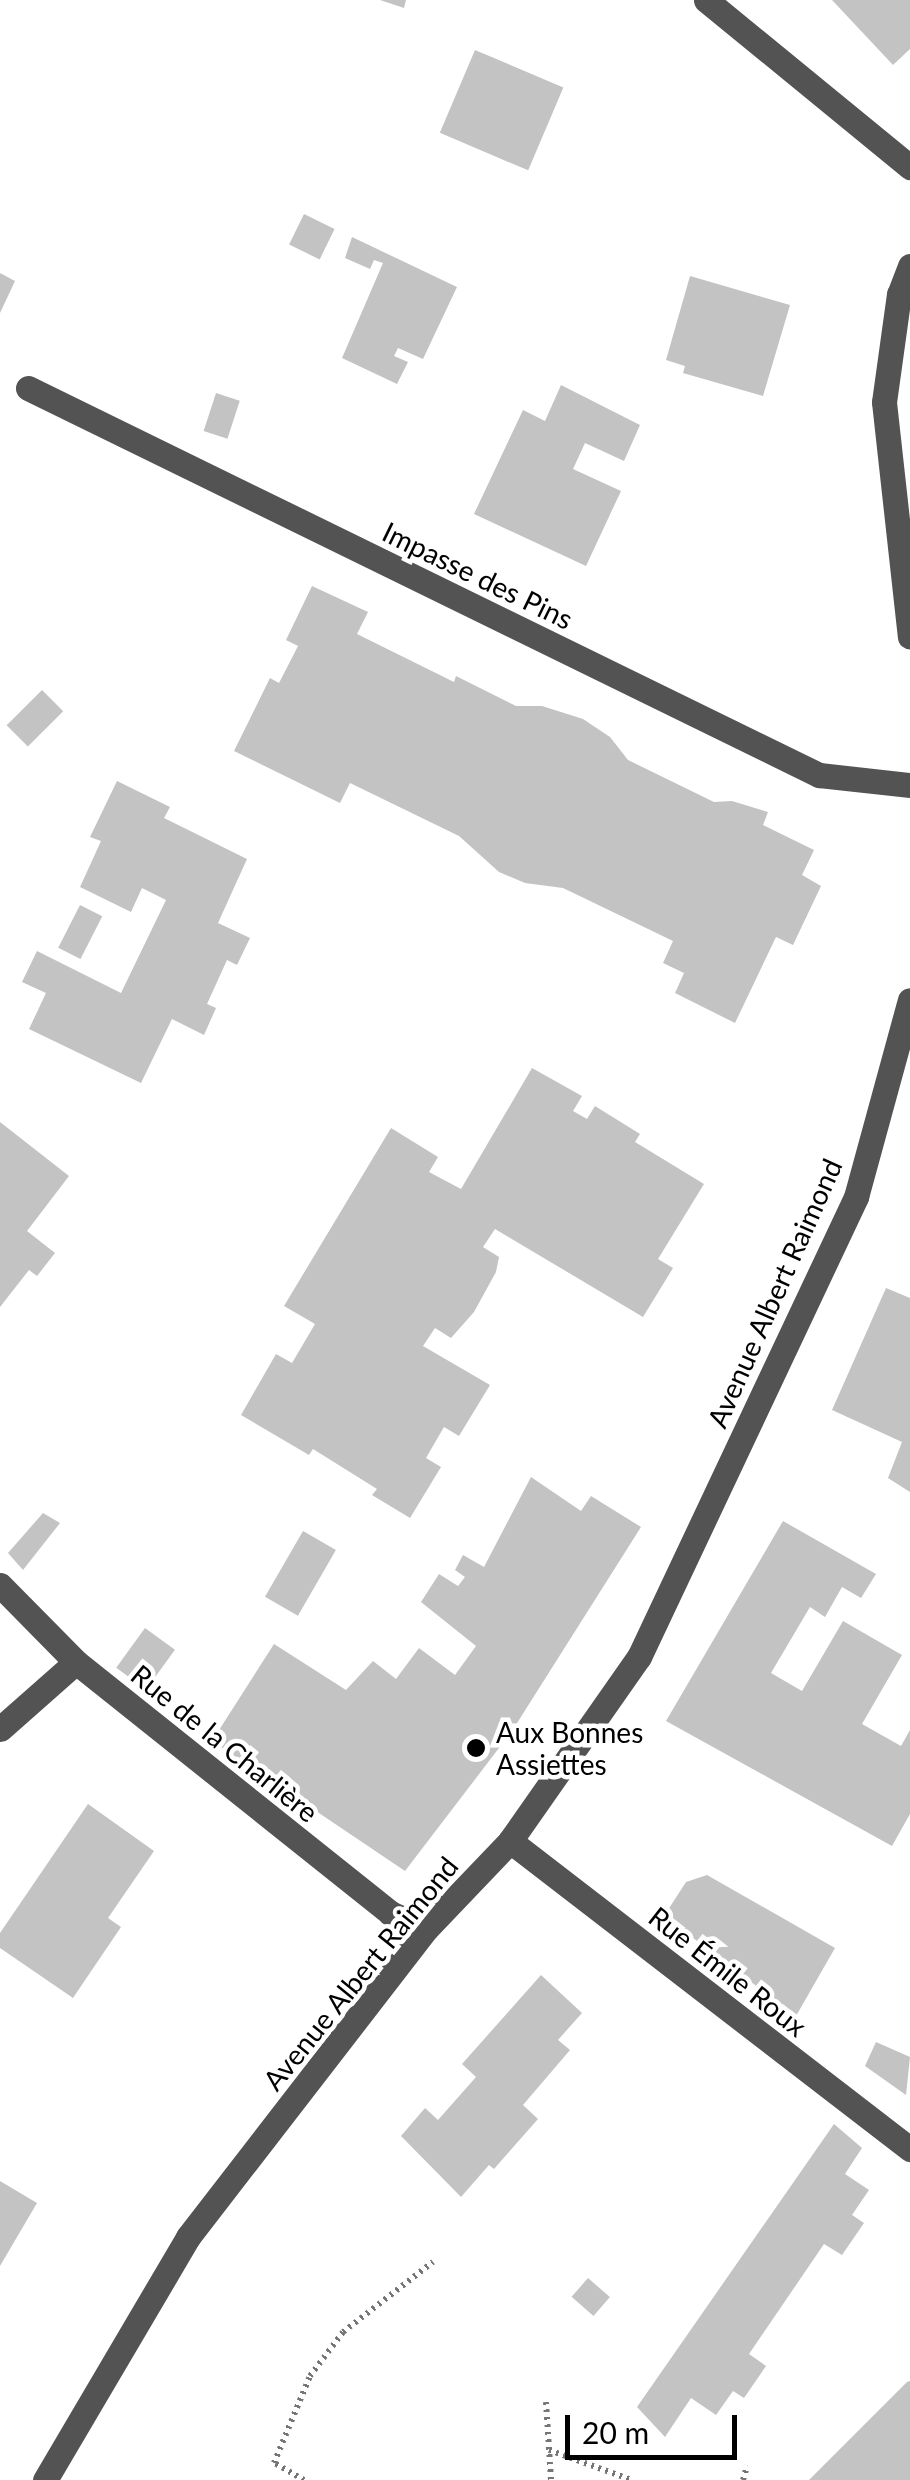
<!DOCTYPE html>
<meta charset="utf-8">
<style>
body{margin:0}
#map{position:relative;width:910px;height:2480px;overflow:hidden;background:#fff;font-family:Lato,sans-serif}
div>[style]{position:absolute}
[style*='--x']{left:calc(var(--x)*1px);top:calc(var(--y)*1px);width:calc(var(--w)*1px);rotate:calc(var(--a)*1deg)}
.building>*{inset:0;background:#c3c3c3;transform-origin:0 0}
.path>*{height:6px;margin-top:-3px;transform-origin:0;background:repeating-linear-gradient(90deg,#757575 0 2.5px,transparent 0 7.5px)}
.minor>*{height:25px;margin:-12.5px;padding:0 12.5px;transform-origin:12.5px;border-radius:12.5px;background:#535353}
.dots>*{width:28px;height:28px;translate:-50% -50%;box-sizing:border-box;border:5px solid #fff;border-radius:50%}
span{translate:-50% -50%;white-space:nowrap;text-align:center;line-height:1.15;-webkit-text-stroke:9px #fff;paint-order:stroke}
.street-label{font-size:28px;color:#000}
.poi-label{font-size:28px;color:#000}
.left{translate:0 -50%;text-align:left}
.scale{position:absolute;left:565px;top:2415px;width:172px;height:45px;box-sizing:border-box;border:5px solid #000;border-top:0;padding-left:12px;font-size:30px;line-height:35px;white-space:nowrap;color:#000;-webkit-text-stroke:8px #fff;paint-order:stroke}
</style>
<div id="map">
<div class="building">
<div style="clip-path:polygon(380px 0,406px 0,404px 8px)"></div>
<div style="clip-path:polygon(832px 0,910px 0,910px 49px,893px 65px)"></div>
<div style="left:475px;top:50px;width:96px;height:90px;rotate:23deg"></div>
<div style="left:304px;top:214px;width:34px;height:34px;rotate:26deg"></div>
<div style="clip-path:polygon(352px 237px,457px 287px,423px 359px,398px 348px,394px 356px,408px 362px,397px 384px,342px 358px,383px 263px,374px 260px,370px 269px,345px 258px)"></div>
<div style="clip-path:polygon(0 273px,15px 281px,0 313px)"></div>
<div style="clip-path:polygon(690px 276px,790px 305px,763px 396px,683px 373px,685px 366px,666px 360px)"></div>
<div style="clip-path:polygon(561px 385px,640px 425px,624px 461px,585px 443px,573px 469px,621px 491px,586px 566px,474px 514px,523px 410px,545px 421px)"></div>
<div style="left:216px;top:393px;width:25px;height:40px;rotate:18deg"></div>
<div style="clip-path:polygon(312px 586px,368px 612px,357px 634px,454px 682px,456px 676px,516px 706px,542px 706px,583px 719px,610px 737px,628px 760px,714px 802px,732px 801px,768px 812px,763px 825px,814px 850px,802px 875px,821px 886px,793px 945px,776px 937px,735px 1023px,675px 993px,684px 973px,663px 963px,673px 941px,563px 888px,525px 883px,499px 872px,459px 836px,350px 783px,340px 803px,234px 751px,270px 678px,279px 683px,298px 646px,286px 640px)"></div>
<div style="left:42px;top:690px;width:30px;height:50px;rotate:45deg"></div>
<div style="clip-path:polygon(117px 781px,170px 807px,164px 818px,247px 859px,218px 923px,250px 938px,237px 965px,227px 960px,207px 1004px,216px 1008px,204px 1035px,172px 1019px,141px 1083px,29px 1029px,46px 993px,22px 982px,37px 951px,121px 993px,166px 900px,142px 888px,131px 912px,80px 887px,101px 841px,90px 837px)"></div>
<div style="left:80px;top:905px;width:25px;height:48px;rotate:27deg"></div>
<div style="clip-path:polygon(532px 1068px,582px 1096px,573px 1111px,587px 1119px,595px 1106px,640px 1134px,635px 1142px,704px 1184px,658px 1259px,673px 1268px,643px 1317px,495px 1229px,483px 1247px,499px 1257px,496px 1272px,474px 1312px,451px 1338px,435px 1328px,423px 1346px,490px 1385px,459px 1436px,444px 1427px,426px 1458px,441px 1467px,410px 1518px,372px 1495px,377px 1489px,313px 1449px,309px 1455px,241px 1415px,276px 1354px,292px 1363px,315px 1324px,284px 1306px,391px 1128px,438px 1157px,429px 1172px,461px 1189px)"></div>
<div style="clip-path:polygon(0 1122px,69px 1176px,27px 1231px,55px 1253px,37px 1276px,29px 1270px,0 1307px)"></div>
<div style="clip-path:polygon(886px 1288px,910px 1298px,910px 1492px,888px 1478px,902px 1442px,832px 1410px)"></div>
<div style="clip-path:polygon(531px 1477px,581px 1511px,591px 1496px,641px 1527px,512px 1731px,405px 1871px,212px 1741px,274px 1644px,346px 1690px,373px 1661px,396px 1679px,419px 1648px,455px 1675px,476px 1646px,421px 1602px,439px 1574px,458px 1586px,465px 1577px,455px 1570px,463px 1555px,484px 1567px)"></div>
<div style="clip-path:polygon(43px 1513px,60px 1523px,23px 1570px,8px 1553px)"></div>
<div style="clip-path:polygon(783px 1521px,876px 1574px,861px 1598px,842px 1587px,825px 1617px,810px 1607px,771px 1673px,802px 1691px,843px 1621px,902px 1655px,862px 1724px,901px 1746px,910px 1730px,910px 1814px,892px 1846px,666px 1721px)"></div>
<div style="left:303px;top:1531px;width:38px;height:76px;rotate:30deg"></div>
<div style="left:145px;top:1628px;width:37px;height:49px;rotate:36deg"></div>
<div style="clip-path:polygon(88px 1804px,154px 1851px,108px 1918px,121px 1927px,73px 1998px,0 1948px,0 1933px)"></div>
<div style="clip-path:polygon(707px 1875px,835px 1948px,796px 2016px,664px 1916px,686px 1882px)"></div>
<div style="clip-path:polygon(541px 1975px,582px 2013px,558px 2040px,570px 2050px,523px 2105px,538px 2119px,494px 2169px,489px 2165px,461px 2197px,401px 2136px,425px 2108px,438px 2120px,476px 2077px,462px 2064px)"></div>
<div style="clip-path:polygon(876px 2042px,910px 2057px,906px 2095px,865px 2066px)"></div>
<div style="clip-path:polygon(834px 2124px,862px 2148px,845px 2174px,869px 2190px,852px 2215px,864px 2223px,842px 2255px,824px 2244px,749px 2354px,766px 2366px,744px 2398px,733px 2391px,716px 2415px,691px 2398px,665px 2437px,637px 2407px)"></div>
<div style="clip-path:polygon(0 2181px,37px 2203px,0 2266px)"></div>
<div style="left:588px;top:2278px;width:29px;height:25px;rotate:41deg"></div>
<div style="clip-path:polygon(910px 2381px,910px 2480px,809px 2480px,907px 2382px)"></div>
</div>
<div class="path">
<div style="--x:546;--y:2402;--w:78;--a:86.3"></div>
<div style="--x:549;--y:2450;--w:88;--a:19.9"></div>
<div style="--x:304;--y:2480;--w:34;--a:-150"></div>
<div style="--x:274;--y:2463;--w:94;--a:-67.5"></div>
<div style="--x:310;--y:2376;--w:55;--a:-53.1"></div>
<div style="--x:343;--y:2332;--w:114;--a:-37.9"></div>
<div style="--x:743;--y:2480;--w:15;--a:-74"></div>
</div>
<div class="minor">
<div style="--x:706;--y:0;--w:264;--a:39.3"></div>
<div style="--x:910;--y:266;--w:30;--a:111"></div>
<div style="--x:899;--y:294;--w:109;--a:97.9"></div>
<div style="--x:884;--y:402;--w:236;--a:83.7"></div>
<div style="--x:28;--y:388;--w:881;--a:26.07"></div>
<div style="--x:819;--y:775;--w:92;--a:6.3"></div>
<div style="--x:0;--y:1585;--w:108;--a:45.4"></div>
<div style="--x:76;--y:1662;--w:402;--a:38.6"></div>
<div style="--x:390;--y:1913;--w:39;--a:24"></div>
<div style="--x:0;--y:1729;--w:101;--a:-41.4"></div>
<div style="--x:510;--y:1841;--w:505;--a:37.6"></div>
<div style="--x:45;--y:2480;--w:282;--a:-59.5"></div>
<div style="--x:188;--y:2237;--w:389;--a:-52.3"></div>
<div style="--x:426;--y:1929;--w:122;--a:-46.3"></div>
<div style="--x:510;--y:1841;--w:225;--a:-55"></div>
<div style="--x:639;--y:1657;--w:509;--a:-64.74"></div>
<div style="--x:856;--y:1197;--w:204;--a:-74.7"></div>
</div>
<div class="dots">
<div style="left:476px;top:1748px;background:#000"></div>
</div>
<div class="street-label">
<span style="left:478px;top:575px;rotate:26deg">Impasse des Pins</span>
<span style="left:774px;top:1293px;rotate:-66deg">Avenue Albert Raimond</span>
<span style="left:225px;top:1743px;rotate:39deg">Rue de la Charlière</span>
<span style="left:728px;top:1971px;rotate:38deg">Rue Émile Roux</span>
<span style="left:360px;top:1973px;rotate:-51deg">Avenue Albert Raimond</span>
</div>
<div class="poi-label">
<span class="left" style="left:496px;top:1748px">Aux Bonnes<br>Assiettes</span>
</div>
<div class="scale">20 m</div>
</div>
